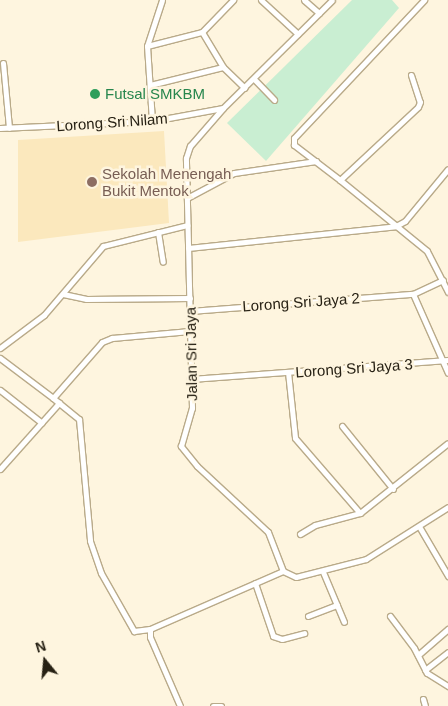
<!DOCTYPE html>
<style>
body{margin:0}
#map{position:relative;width:448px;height:706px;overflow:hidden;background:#fef5df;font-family:Helvetica,sans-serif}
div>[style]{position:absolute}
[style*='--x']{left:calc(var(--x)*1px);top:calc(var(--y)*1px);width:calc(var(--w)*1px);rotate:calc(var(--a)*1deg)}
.built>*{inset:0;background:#fbe8bd}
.green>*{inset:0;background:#c9eed2}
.roads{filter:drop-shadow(1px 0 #b9aa89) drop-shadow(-1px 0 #b9aa89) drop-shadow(0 1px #b9aa89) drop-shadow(0 -1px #b9aa89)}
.minor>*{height:5px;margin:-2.5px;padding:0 2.5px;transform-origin:2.5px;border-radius:2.5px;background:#fff}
.dots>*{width:14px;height:14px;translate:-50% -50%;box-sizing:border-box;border:2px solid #fef5df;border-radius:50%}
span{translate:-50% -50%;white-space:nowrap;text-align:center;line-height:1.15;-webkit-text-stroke:5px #fef5df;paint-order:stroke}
.leisure-label{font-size:15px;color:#27864d}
.left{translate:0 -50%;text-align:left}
.street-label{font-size:15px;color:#272114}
.education-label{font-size:15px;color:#785e54}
.north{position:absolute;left:20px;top:636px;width:50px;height:50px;-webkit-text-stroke:4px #fef5df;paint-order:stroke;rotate:343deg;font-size:14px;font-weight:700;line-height:20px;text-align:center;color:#272114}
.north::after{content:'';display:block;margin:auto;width:18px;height:22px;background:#272114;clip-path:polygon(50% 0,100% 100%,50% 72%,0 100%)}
</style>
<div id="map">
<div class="built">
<div style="clip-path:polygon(164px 131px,169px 223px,18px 242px,18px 140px)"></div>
</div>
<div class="green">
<div style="clip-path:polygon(352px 0,392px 0,399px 8px,266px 161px,227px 123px)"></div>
</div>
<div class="roads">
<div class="minor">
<div style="--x:261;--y:0;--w:50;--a:42.6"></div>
<div style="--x:304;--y:0;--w:20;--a:41"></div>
<div style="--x:202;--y:32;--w:41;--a:59"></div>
<div style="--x:223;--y:67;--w:30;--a:44"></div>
<div style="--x:202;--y:32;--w:45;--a:-45.9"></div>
<div style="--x:147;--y:46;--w:48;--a:-71.9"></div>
<div style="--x:3;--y:63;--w:65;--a:84.7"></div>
<div style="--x:411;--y:75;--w:28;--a:72"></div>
<div style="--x:420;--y:102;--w:5;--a:112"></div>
<div style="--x:418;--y:107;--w:107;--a:136.9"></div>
<div style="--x:340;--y:180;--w:58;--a:-142.7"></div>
<div style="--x:294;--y:145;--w:7;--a:-90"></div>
<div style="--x:294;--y:138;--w:190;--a:-46.7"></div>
<div style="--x:254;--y:79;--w:29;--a:46"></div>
<div style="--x:150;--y:85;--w:75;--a:-13.9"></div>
<div style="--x:152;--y:121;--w:75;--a:-93.8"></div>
<div style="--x:147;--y:46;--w:57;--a:-14.3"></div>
<div style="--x:0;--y:128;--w:152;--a:-2.6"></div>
<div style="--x:152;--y:121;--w:72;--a:-10.4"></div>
<div style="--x:340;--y:180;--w:112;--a:39.2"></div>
<div style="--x:427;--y:251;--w:46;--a:62.9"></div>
<div style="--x:187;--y:198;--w:53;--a:-28"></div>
<div style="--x:234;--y:173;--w:83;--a:-8.3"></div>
<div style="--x:158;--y:232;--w:30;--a:81"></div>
<div style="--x:188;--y:248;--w:209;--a:-6"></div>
<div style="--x:396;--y:226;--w:10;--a:-29"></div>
<div style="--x:405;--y:221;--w:67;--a:-50.4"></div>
<div style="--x:63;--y:294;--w:24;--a:12"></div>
<div style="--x:86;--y:299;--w:104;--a:-0.6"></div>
<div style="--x:413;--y:294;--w:86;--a:66.1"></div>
<div style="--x:190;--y:311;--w:224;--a:-4.4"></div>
<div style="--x:413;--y:294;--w:33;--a:-25"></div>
<div style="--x:0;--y:348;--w:55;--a:-36.9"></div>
<div style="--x:44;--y:315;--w:91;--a:-49.5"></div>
<div style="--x:103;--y:246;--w:87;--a:-14"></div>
<div style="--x:0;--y:358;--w:66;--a:37"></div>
<div style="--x:288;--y:372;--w:66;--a:83.9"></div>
<div style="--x:295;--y:438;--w:99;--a:49.1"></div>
<div style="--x:190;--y:379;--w:259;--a:-4.2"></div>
<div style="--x:0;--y:390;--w:53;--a:38.2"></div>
<div style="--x:59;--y:403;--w:26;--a:39"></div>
<div style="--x:79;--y:419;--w:122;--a:84.8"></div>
<div style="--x:90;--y:541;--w:34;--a:71"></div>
<div style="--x:101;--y:573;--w:67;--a:60.4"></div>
<div style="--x:134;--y:631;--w:16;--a:-7"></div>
<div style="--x:342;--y:426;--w:81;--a:51"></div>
<div style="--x:0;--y:469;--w:89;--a:-48.2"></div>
<div style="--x:59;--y:403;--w:8;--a:-140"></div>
<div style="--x:53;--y:398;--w:74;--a:-48.8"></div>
<div style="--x:102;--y:342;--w:11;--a:-22"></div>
<div style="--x:112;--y:338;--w:78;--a:-5.1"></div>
<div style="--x:420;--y:528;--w:56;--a:59.7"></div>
<div style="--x:300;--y:534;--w:17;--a:-31"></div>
<div style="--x:315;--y:525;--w:47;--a:-14.9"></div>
<div style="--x:360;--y:513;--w:112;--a:-38.5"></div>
<div style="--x:283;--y:571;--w:42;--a:-111"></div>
<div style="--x:268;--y:532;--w:97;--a:-137.1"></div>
<div style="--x:197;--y:466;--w:26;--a:-129"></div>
<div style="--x:181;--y:446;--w:40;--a:-74"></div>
<div style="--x:192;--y:408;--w:250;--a:-91.4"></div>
<div style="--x:186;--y:158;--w:13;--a:-72"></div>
<div style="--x:190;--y:146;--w:50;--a:-49"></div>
<div style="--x:223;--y:108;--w:153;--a:-44.7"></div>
<div style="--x:283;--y:571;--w:14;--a:25"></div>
<div style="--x:296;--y:577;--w:72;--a:-14.4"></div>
<div style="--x:366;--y:559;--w:97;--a:-32.4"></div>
<div style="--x:323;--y:572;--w:54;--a:67.2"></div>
<div style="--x:255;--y:583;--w:56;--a:71.2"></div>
<div style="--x:273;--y:636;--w:9;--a:18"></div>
<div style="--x:282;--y:639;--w:23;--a:-15"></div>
<div style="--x:308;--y:616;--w:31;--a:-21"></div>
<div style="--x:390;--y:616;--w:40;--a:53"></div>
<div style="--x:414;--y:648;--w:28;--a:63"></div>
<div style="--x:427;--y:673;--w:25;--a:32"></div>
<div style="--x:418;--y:655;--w:40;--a:-41"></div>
<div style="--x:425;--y:670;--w:29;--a:-38"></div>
<div style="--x:423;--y:699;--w:7;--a:74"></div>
<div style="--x:180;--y:706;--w:75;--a:-113.5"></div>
<div style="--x:150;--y:637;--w:8;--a:-90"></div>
<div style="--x:150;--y:629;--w:145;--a:-23.6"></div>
<div style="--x:213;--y:706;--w:8;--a:0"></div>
</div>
</div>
<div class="dots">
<div style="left:95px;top:94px;background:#2e9e5b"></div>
<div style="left:92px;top:182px;background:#8d6e63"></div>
</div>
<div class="leisure-label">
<span class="left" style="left:105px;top:94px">Futsal SMKBM</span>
</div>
<div class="street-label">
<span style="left:112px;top:122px;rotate:-4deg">Lorong Sri Nilam</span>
<span style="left:301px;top:302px;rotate:-4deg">Lorong Sri Jaya 2</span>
<span style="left:191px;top:354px;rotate:-91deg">Jalan Sri Jaya</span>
<span style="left:354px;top:368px;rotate:-4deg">Lorong Sri Jaya 3</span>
</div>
<div class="education-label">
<span class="left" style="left:102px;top:182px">Sekolah Menengah<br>Bukit Mentok</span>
</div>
<div class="north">N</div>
</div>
